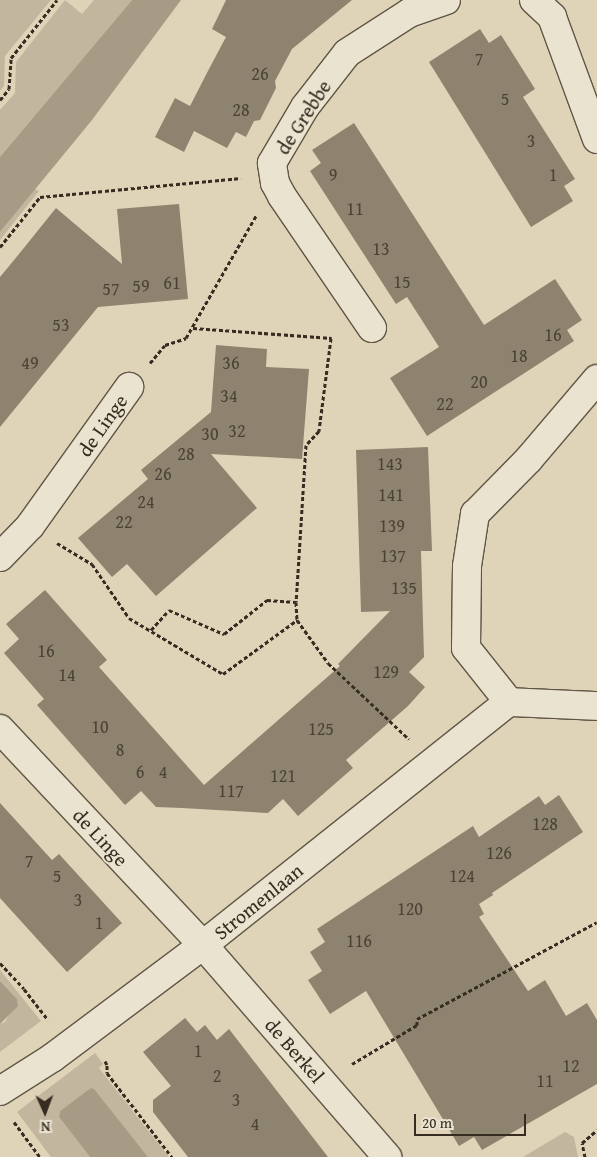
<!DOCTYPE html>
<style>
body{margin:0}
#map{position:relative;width:597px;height:1157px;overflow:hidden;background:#dfd4b7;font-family:"Gentium Book Plus",serif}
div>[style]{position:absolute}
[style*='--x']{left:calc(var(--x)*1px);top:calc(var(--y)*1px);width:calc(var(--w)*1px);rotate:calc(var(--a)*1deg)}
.green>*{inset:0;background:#c2b79e}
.water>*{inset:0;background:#a69b84}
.building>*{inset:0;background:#8e836f}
.path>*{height:3px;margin-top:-1.5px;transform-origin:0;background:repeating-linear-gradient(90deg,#362c21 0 4px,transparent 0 6.5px)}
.roads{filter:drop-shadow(1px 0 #605646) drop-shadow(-1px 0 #605646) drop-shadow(0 1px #605646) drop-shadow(0 -1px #605646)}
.street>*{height:28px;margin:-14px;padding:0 14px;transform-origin:14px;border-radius:14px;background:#eae3d0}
span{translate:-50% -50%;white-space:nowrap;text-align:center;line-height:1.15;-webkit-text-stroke:4px #eae3d0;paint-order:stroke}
.number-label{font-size:18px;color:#4c4234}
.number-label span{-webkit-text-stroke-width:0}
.street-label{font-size:20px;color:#362c21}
.north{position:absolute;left:20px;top:1087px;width:50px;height:50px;-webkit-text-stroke:4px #eae3d0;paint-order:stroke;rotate:178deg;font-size:14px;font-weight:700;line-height:20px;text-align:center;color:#362c21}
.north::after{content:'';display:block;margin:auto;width:18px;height:22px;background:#362c21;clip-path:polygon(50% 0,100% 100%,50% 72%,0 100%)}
.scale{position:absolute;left:414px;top:1114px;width:112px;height:22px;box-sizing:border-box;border:2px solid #362c21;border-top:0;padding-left:6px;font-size:15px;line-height:18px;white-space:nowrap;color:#362c21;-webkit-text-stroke:4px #eae3d0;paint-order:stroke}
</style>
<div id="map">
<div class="green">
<div style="clip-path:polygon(0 0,51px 0,5px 56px,4px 86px,0 91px)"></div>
<div style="clip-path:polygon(65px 0,82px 14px,94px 0,132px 0,0 157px,0 110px,15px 93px,16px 62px)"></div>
<div style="clip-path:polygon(35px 189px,39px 191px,0 240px,0 232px)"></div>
<div style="clip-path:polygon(0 970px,41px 1021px,0 1052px,0 1024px,5px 1022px,17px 999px,0 981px)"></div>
<div style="clip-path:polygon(95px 1053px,103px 1064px,99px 1068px,169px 1157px,148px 1157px,92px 1088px,60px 1111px,59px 1117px,90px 1157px,51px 1157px,17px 1112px)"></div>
<div style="clip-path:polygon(565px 1132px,574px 1137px,578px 1157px,523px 1157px)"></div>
</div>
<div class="water">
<div style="clip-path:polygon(132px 0,181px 0,92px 120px,0 232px,0 157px)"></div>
<div style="clip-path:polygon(0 981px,17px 999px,18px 1006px,0 1024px)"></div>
<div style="clip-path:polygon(91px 1088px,94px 1089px,148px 1157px,90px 1157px,59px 1117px,60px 1111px)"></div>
</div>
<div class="building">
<div style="clip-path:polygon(226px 0,352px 0,292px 49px,275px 81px,276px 88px,260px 120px,254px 121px,246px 137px,236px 132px,227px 148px,194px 131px,184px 152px,155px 137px,175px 98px,190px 106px,209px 69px,226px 37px,212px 29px)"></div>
<div style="clip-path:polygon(480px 29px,489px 43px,501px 35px,535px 89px,523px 97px,575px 179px,564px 186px,573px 201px,531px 227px,429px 62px)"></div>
<div style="clip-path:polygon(354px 123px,484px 325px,555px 279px,582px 320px,567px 330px,574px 341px,427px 436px,390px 378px,439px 347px,407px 297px,396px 304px,310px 171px,321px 163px,312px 150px)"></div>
<div style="clip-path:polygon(179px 204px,188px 299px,98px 307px,0 427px,0 277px,19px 254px,56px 208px,122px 264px,117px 209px)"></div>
<div style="clip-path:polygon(216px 345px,267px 349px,266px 367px,309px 369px,302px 459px,211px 454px,257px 508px,156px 596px,127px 564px,112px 577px,78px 538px,148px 479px,141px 470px,211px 412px)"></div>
<div style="clip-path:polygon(428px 447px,432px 551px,421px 551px,424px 657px,409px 672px,425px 687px,408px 706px,346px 760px,353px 768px,298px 816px,283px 799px,268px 813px,182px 808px,156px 807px,141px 791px,125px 805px,37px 705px,44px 699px,4px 653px,19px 639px,6px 624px,45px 590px,107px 660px,99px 667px,204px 785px,340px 666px,338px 664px,390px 611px,361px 612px,356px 450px)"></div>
<div style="clip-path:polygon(559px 795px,583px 832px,492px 893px,493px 895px,479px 904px,484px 914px,479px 917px,528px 991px,545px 980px,566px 1016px,587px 1003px,597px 1020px,597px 1084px,482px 1150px,474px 1137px,459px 1146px,366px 991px,330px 1014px,308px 980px,322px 971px,310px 952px,325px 942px,317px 929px,473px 826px,479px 837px,539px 796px,545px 805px)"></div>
<div style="clip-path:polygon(0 803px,52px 860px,59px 854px,122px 923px,67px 972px,0 898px)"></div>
<div style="clip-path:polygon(185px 1018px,197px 1032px,205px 1025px,217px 1040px,229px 1029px,328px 1157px,188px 1157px,153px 1112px,153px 1100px,171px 1086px,143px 1052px)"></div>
</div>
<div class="path">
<div style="--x:0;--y:100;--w:14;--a:-51"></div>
<div style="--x:9;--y:89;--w:31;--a:-86"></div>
<div style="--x:11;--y:58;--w:74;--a:-51.6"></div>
<div style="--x:0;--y:247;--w:64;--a:-51.3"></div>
<div style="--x:40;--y:197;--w:202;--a:-5.4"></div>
<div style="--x:193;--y:328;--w:139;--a:4.1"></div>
<div style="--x:331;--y:338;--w:94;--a:97.4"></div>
<div style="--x:319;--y:431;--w:19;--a:133"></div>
<div style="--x:306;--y:445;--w:157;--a:93.6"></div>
<div style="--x:296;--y:602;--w:18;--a:87"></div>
<div style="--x:297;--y:620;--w:53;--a:54.2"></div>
<div style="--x:328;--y:663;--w:111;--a:43.2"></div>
<div style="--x:150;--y:363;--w:23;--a:-50"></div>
<div style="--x:165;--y:345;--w:22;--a:-18"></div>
<div style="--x:186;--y:338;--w:141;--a:-60.2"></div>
<div style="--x:57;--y:543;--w:41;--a:31"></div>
<div style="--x:92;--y:564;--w:65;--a:55.6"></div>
<div style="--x:129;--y:618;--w:109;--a:30.8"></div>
<div style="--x:223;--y:674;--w:92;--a:-36.1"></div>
<div style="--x:151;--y:630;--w:27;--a:-48"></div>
<div style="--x:169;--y:610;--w:60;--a:23.6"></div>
<div style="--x:224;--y:634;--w:55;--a:-38.3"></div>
<div style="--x:267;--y:600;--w:29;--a:4"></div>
<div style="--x:0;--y:963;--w:35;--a:47"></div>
<div style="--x:24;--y:989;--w:39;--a:52"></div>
<div style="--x:105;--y:1061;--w:4;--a:63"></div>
<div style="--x:107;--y:1065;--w:8;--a:90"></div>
<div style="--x:107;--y:1073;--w:106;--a:52.3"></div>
<div style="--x:352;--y:1064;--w:76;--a:-31"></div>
<div style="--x:417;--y:1025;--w:6;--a:-90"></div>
<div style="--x:417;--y:1019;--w:204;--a:-28.3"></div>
<div style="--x:14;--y:1122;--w:44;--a:53.4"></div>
<div style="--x:585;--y:1157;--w:14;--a:-102"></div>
<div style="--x:582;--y:1143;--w:20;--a:-41"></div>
</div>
<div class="roads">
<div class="street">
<div style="--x:534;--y:0;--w:25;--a:43"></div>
<div style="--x:552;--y:17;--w:130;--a:69.8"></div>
<div style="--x:372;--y:328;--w:160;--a:-124.3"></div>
<div style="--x:282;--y:196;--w:15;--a:-118"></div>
<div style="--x:275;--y:183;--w:20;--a:-99"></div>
<div style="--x:272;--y:163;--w:65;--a:-59.5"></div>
<div style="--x:305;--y:107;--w:68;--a:-52.1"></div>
<div style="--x:347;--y:53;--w:74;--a:-32.8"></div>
<div style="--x:409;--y:13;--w:39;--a:-19"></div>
<div style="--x:0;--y:557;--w:43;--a:-45.9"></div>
<div style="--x:30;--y:526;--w:171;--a:-54.5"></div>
<div style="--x:509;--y:702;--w:69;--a:-128.5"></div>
<div style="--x:466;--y:648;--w:82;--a:-89.3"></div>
<div style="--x:467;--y:566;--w:53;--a:-81.3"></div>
<div style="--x:475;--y:514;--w:77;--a:-45.5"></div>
<div style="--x:529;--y:459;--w:105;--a:-49.6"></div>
<div style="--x:0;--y:729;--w:296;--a:46.8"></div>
<div style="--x:203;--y:945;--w:281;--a:49"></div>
<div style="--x:0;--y:1091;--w:62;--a:-32.4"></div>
<div style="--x:52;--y:1058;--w:189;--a:-36.8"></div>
<div style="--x:203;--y:945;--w:391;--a:-38.5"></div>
<div style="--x:509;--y:702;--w:88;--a:2.6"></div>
</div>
</div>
<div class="number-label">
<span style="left:479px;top:59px">7</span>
<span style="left:260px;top:74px">26</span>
<span style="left:505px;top:99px">5</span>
<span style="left:241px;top:110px">28</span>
<span style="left:531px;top:141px">3</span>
<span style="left:333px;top:175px">9</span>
<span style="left:553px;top:175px">1</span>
<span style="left:355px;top:209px">11</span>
<span style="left:381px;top:249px">13</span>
<span style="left:402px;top:282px">15</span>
<span style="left:172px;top:283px">61</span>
<span style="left:141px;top:286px">59</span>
<span style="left:111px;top:289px">57</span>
<span style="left:61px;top:325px">53</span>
<span style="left:553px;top:335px">16</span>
<span style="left:519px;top:356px">18</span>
<span style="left:30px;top:363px">49</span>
<span style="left:231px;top:363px">36</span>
<span style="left:479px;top:382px">20</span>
<span style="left:229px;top:396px">34</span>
<span style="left:445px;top:404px">22</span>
<span style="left:237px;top:431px">32</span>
<span style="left:210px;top:434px">30</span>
<span style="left:186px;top:454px">28</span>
<span style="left:390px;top:464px">143</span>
<span style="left:163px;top:474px">26</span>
<span style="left:391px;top:495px">141</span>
<span style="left:146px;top:502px">24</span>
<span style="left:124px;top:522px">22</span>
<span style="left:392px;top:526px">139</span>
<span style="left:393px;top:556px">137</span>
<span style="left:404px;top:588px">135</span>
<span style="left:46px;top:651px">16</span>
<span style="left:386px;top:672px">129</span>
<span style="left:67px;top:675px">14</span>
<span style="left:100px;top:727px">10</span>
<span style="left:321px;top:729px">125</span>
<span style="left:120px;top:750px">8</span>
<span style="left:140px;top:772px">6</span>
<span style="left:163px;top:772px">4</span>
<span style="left:283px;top:776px">121</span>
<span style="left:231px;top:791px">117</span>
<span style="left:545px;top:824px">128</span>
<span style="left:499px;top:853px">126</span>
<span style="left:29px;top:861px">7</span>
<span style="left:57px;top:876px">5</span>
<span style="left:462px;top:876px">124</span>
<span style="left:78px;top:900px">3</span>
<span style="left:410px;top:909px">120</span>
<span style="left:99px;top:923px">1</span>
<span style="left:359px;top:941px">116</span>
<span style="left:198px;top:1051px">1</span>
<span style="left:571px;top:1066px">12</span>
<span style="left:217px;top:1076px">2</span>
<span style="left:545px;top:1081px">11</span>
<span style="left:236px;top:1100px">3</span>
<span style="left:255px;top:1124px">4</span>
</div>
<div class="street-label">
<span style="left:303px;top:117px;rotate:-57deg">de Grebbe</span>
<span style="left:102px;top:425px;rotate:-55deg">de Linge</span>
<span style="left:101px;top:837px;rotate:47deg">de Linge</span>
<span style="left:258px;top:901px;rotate:-39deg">Stromenlaan</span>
<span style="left:295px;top:1050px;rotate:49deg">de Berkel</span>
</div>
<div class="north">N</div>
<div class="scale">20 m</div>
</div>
